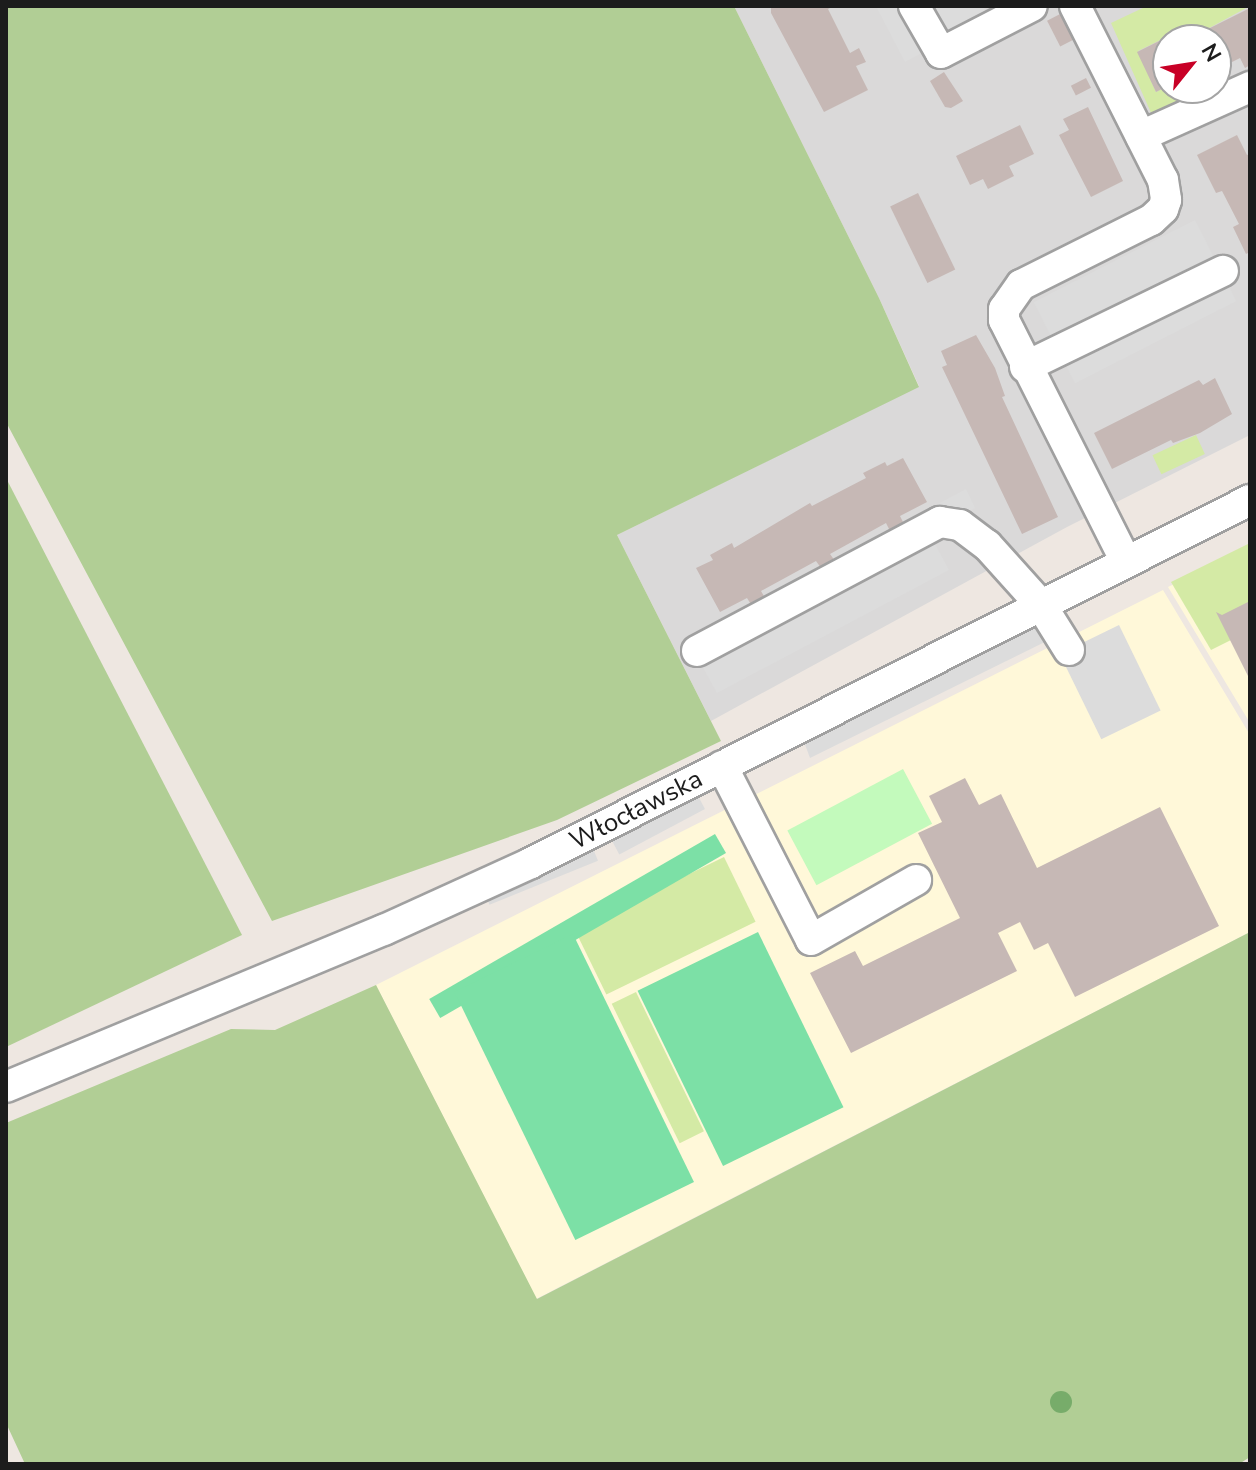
<!DOCTYPE html>
<meta charset="utf-8">
<style>
body{margin:0}
#map{position:relative;width:1256px;height:1470px;overflow:hidden;background:#eee7e1;font-family:"Nunito Sans",sans-serif}
div>[style]{position:absolute}
[style*='--x']{left:calc(var(--x)*1px);top:calc(var(--y)*1px);width:calc(var(--w)*1px);rotate:calc(var(--a)*1deg)}
.residential>*{inset:0;background:#dad9d9}
.education>*{inset:0;background:#fff8d9}
.grass>*{inset:0;background:#d4eaa5;transform-origin:0 0}
.forest>*{inset:0;background:#b1ce95}
.park>*{inset:0;background:#c3fabc;transform-origin:0 0}
.pitch>*{inset:0;background:#7ce0a6;transform-origin:0 0}
.parking>*{inset:0;background:#dcdcdc;transform-origin:0 0}
.building>*{inset:0;background:#c6b8b5;transform-origin:0 0}
.roads{filter:drop-shadow(2px 0 #a0a0a0) drop-shadow(-2px 0 #a0a0a0) drop-shadow(0 2px #a0a0a0) drop-shadow(0 -2px #a0a0a0)}
.minor>*{height:30px;margin:-15px;padding:0 15px;transform-origin:15px;border-radius:15px;background:#fff}
.trees>*{width:22px;height:22px;margin:-11px;border-radius:50%;background:#77ac6a}
span{translate:-50% -50%;white-space:nowrap;text-align:center;line-height:1.15;-webkit-text-stroke:6px #fff;paint-order:stroke}
.street-label{font-size:26px;color:#1c1c1c}
.frame{position:absolute;inset:0;border:8px solid #1c1c1c;pointer-events:none}
.north{position:absolute;left:1152px;top:24px;width:80px;height:80px;box-sizing:border-box;background:#fff;border:2px solid #a4a4a4;border-radius:50%;rotate:60deg;font-size:22px;font-weight:700;line-height:32px;text-align:center;color:#1c1c1c}
.north::after{content:'';display:block;margin:auto;width:28px;height:36px;background:#c80026;clip-path:polygon(50% 0,100% 100%,50% 72%,0 100%)}
</style>
<div id="map">
<div class="residential">
<div style="clip-path:polygon(evenodd,734px 6px,1250px 6px,1250px 435px,1067px 527px,711px 721px,617px 535px,919px 386px,879px 298px,734px 6px,1168px 40px,1216px 40px,1216px 88px,1168px 88px,1168px 40px)"></div>
</div>
<div class="education">
<div style="clip-path:polygon(1250px 547px,1250px 723px,1168px 587px)"></div>
<div style="clip-path:polygon(1163px 590px,1250px 735px,1250px 932px,536px 1299px,376px 985px)"></div>
</div>
<div class="grass">
<div style="clip-path:polygon(1147px 6px,1250px 6px,1198px 34px,1196px 31px,1178px 39px,1175px 33px,1138px 51px,1156px 92px,1168px 86px,1179px 88px,1184px 97px,1152px 115px,1111px 23px)"></div>
<div style="left:1196px;top:435px;width:21px;height:48px;rotate:65deg"></div>
<div style="clip-path:polygon(1250px 543px,1250px 601px,1231px 640px,1211px 650px,1171px 582px)"></div>
<div style="left:724px;top:857px;width:72px;height:166px;rotate:64deg"></div>
<div style="left:636px;top:992px;width:155px;height:27px;rotate:64deg"></div>
</div>
<div class="forest">
<div style="clip-path:polygon(6px 6px,734px 6px,879px 298px,919px 387px,617px 535px,721px 741px,557px 820px,272px 921px,6px 422px)"></div>
<div style="clip-path:polygon(6px 478px,242px 935px,6px 1047px)"></div>
<div style="clip-path:polygon(1250px 932px,1250px 1457px,1239px 1464px,25px 1464px,6px 1423px,6px 1123px,231px 1029px,275px 1030px,376px 985px,537px 1299px)"></div>
</div>
<div class="park">
<div style="left:903px;top:769px;width:62px;height:131px;rotate:62deg"></div>
</div>
<div class="pitch">
<div style="left:715px;top:834px;width:22px;height:330px;rotate:60deg"></div>
<div style="left:758px;top:932px;width:195px;height:134px;rotate:64deg"></div>
<div style="left:573px;top:934px;width:276px;height:132px;rotate:64deg"></div>
</div>
<div class="parking">
<div style="clip-path:polygon(876px 6px,983px 6px,989px 17px,905px 62px)"></div>
<div style="left:1195px;top:220px;width:91px;height:181px;rotate:63deg"></div>
<div style="clip-path:polygon(966px 489px,975px 508px,929px 533px,949px 570px,717px 693px,687px 638px)"></div>
<div style="clip-path:polygon(1028px 622px,1055px 637px,810px 758px,803px 739px)"></div>
<div style="left:1119px;top:625px;width:95px;height:66px;rotate:64deg"></div>
<div style="left:697px;top:794px;width:17px;height:97px;rotate:62deg"></div>
<div style="left:592px;top:846px;width:16px;height:117px;rotate:68deg"></div>
</div>
<div class="building">
<div style="clip-path:polygon(771px 6px,834px 6px,828px 9px,850px 53px,859px 48px,866px 62px,856px 66px,868px 90px,824px 112px,771px 13px)"></div>
<div style="clip-path:polygon(1250px 8px,1250px 65px,1245px 68px,1240px 58px,1216px 70px,1216px 40px,1168px 40px,1168px 86px,1156px 92px,1137px 52px,1175px 33px,1178px 39px,1196px 30px,1198px 34px)"></div>
<div style="left:1064px;top:12px;width:29px;height:19px;rotate:63deg"></div>
<div style="clip-path:polygon(944px 72px,963px 101px,951px 108px,945px 107px,930px 81px)"></div>
<div style="left:1086px;top:78px;width:11px;height:17px;rotate:63deg"></div>
<div style="clip-path:polygon(1088px 107px,1123px 181px,1091px 197px,1059px 135px,1069px 130px,1063px 119px)"></div>
<div style="clip-path:polygon(1020px 125px,1034px 154px,1009px 166px,1014px 176px,988px 189px,983px 179px,970px 185px,956px 156px)"></div>
<div style="clip-path:polygon(1237px 135px,1247px 155px,1250px 154px,1250px 252px,1246px 254px,1233px 227px,1239px 224px,1222px 191px,1216px 193px,1197px 155px)"></div>
<div style="left:918px;top:193px;width:85px;height:31px;rotate:64deg"></div>
<div style="clip-path:polygon(976px 335px,995px 368px,1005px 396px,1002px 397px,1058px 517px,1022px 534px,942px 367px,947px 365px,941px 351px)"></div>
<div style="clip-path:polygon(1215px 378px,1232px 414px,1200px 433px,1173px 443px,1171px 440px,1112px 469px,1094px 433px,1199px 380px,1203px 385px)"></div>
<div style="clip-path:polygon(903px 458px,927px 502px,900px 516px,904px 524px,890px 531px,886px 523px,830px 554px,835px 561px,821px 568px,816px 561px,761px 591px,765px 598px,752px 606px,747px 598px,720px 612px,696px 568px,713px 560px,710px 555px,732px 543px,734px 548px,810px 503px,812px 506px,866px 478px,863px 473px,885px 462px,887px 466px)"></div>
<div style="clip-path:polygon(1250px 601px,1250px 680px,1216px 612px,1222px 615px)"></div>
<div style="clip-path:polygon(965px 778px,979px 805px,1001px 794px,1037px 868px,1160px 807px,1219px 926px,1075px 997px,1048px 943px,1034px 950px,1020px 922px,998px 933px,1017px 971px,851px 1053px,810px 973px,855px 951px,863px 966px,960px 918px,918px 833px,942px 822px,929px 796px)"></div>
</div>
<div class="roads">
<div class="minor">
<div style="--x:914;--y:6;--w:54;--a:60.1"></div>
<div style="--x:941;--y:53;--w:102;--a:-27.3"></div>
<div style="--x:1075;--y:6;--w:195;--a:63.2"></div>
<div style="--x:1163;--y:180;--w:20;--a:81"></div>
<div style="--x:1166;--y:200;--w:9;--a:108"></div>
<div style="--x:1163;--y:209;--w:16;--a:137"></div>
<div style="--x:1151;--y:220;--w:145;--a:153.4"></div>
<div style="--x:1021;--y:285;--w:29;--a:125"></div>
<div style="--x:1004;--y:309;--w:11;--a:90"></div>
<div style="--x:1004;--y:320;--w:271;--a:63.2"></div>
<div style="--x:1141;--y:136;--w:120;--a:-24.2"></div>
<div style="--x:1025;--y:367;--w:220;--a:-25.9"></div>
<div style="--x:697;--y:651;--w:275;--a:-28"></div>
<div style="--x:940;--y:522;--w:20;--a:9"></div>
<div style="--x:960;--y:525;--w:34;--a:37"></div>
<div style="--x:987;--y:545;--w:81;--a:48"></div>
<div style="--x:1041;--y:605;--w:53;--a:58.1"></div>
<div style="--x:722;--y:766;--w:195;--a:62.9"></div>
<div style="--x:811;--y:940;--w:121;--a:-29.7"></div>
<div style="--x:6;--y:1087;--w:409;--a:-22.6"></div>
<div style="--x:384;--y:930;--w:162;--a:-24.5"></div>
<div style="--x:531;--y:863;--w:805;--a:-26.79"></div>
</div>
</div>
<div class="trees">
<div style="left:1061px;top:1402px"></div>
</div>
<div class="street-label">
<span style="left:636px;top:810px;rotate:-27deg">Włocławska</span>
</div>
<div class="frame"></div>
<div class="north">N</div>
</div>
